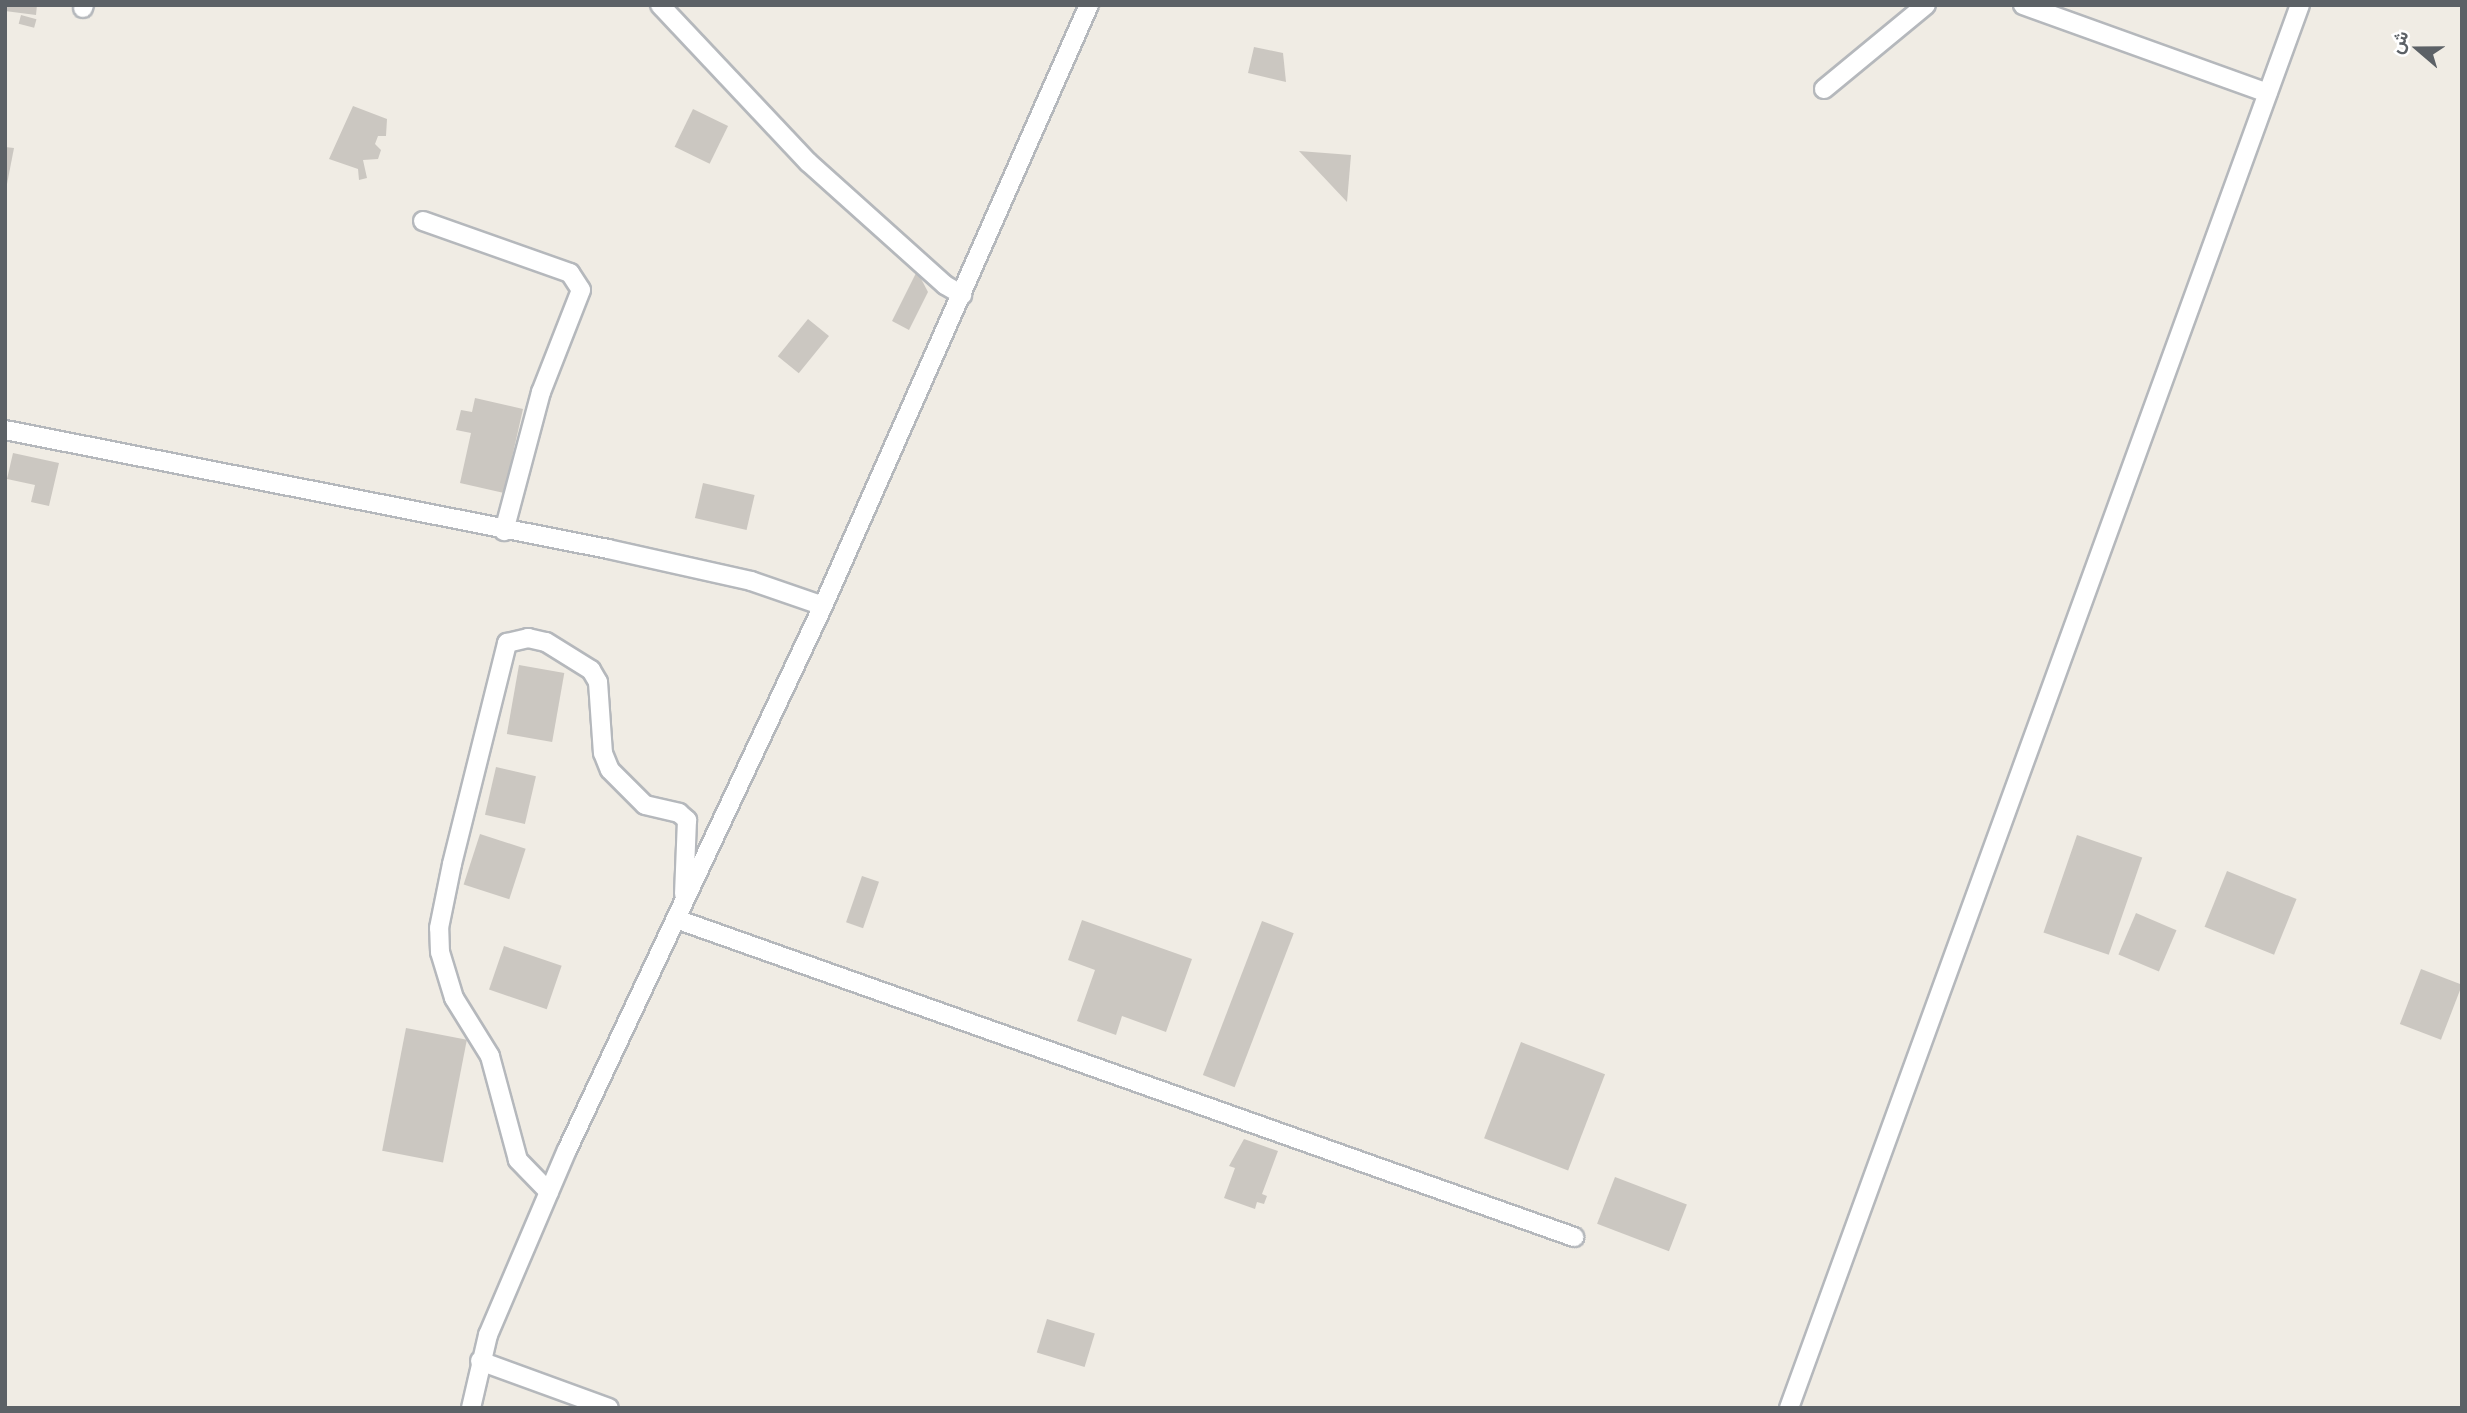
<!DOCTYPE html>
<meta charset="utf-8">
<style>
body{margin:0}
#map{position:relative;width:2467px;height:1413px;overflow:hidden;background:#f0ece4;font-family:Ubuntu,Vazirmatn,sans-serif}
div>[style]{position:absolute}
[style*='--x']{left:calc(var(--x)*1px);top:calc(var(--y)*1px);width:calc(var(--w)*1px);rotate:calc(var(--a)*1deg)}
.building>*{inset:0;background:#cbc7c1;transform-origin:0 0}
.roads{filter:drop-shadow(2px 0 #b5b8bc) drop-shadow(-2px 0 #b5b8bc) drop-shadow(0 2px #b5b8bc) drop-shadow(0 -2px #b5b8bc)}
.minor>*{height:18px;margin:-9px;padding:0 9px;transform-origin:9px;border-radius:9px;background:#fff}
span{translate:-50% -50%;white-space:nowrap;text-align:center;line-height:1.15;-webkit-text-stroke:5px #fff;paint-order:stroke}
.frame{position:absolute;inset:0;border:7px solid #5c6166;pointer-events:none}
.north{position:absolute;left:2383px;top:14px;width:70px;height:70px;-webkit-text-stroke:5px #fff;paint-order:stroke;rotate:290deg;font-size:19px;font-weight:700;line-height:28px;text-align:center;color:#5c6166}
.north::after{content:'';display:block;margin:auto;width:24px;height:32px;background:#5c6166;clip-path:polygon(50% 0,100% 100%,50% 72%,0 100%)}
</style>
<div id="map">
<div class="building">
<div style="clip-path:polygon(5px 5px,37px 5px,36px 15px,5px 11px)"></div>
<div style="left:21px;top:15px;width:16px;height:9px;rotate:15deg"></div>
<div style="clip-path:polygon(1254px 47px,1283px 53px,1286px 82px,1248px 73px)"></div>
<div style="clip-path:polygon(353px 106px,387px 119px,386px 136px,378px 136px,375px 144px,381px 150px,378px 159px,363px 160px,367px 178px,359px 180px,358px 169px,329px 159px)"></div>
<div style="left:693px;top:109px;width:39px;height:42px;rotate:26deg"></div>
<div style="clip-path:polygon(5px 147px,14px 148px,7px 184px,5px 183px)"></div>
<div style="clip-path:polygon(1299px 151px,1351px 155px,1347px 202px)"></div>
<div style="clip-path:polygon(917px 271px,928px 292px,909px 330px,892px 321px)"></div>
<div style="left:808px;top:319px;width:27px;height:48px;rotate:39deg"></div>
<div style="clip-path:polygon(475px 398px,523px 409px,504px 493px,460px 483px,471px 433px,456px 430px,461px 410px,472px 412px)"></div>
<div style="clip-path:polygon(13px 453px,59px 463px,49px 506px,31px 502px,35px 485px,7px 479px)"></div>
<div style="left:703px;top:483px;width:53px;height:36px;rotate:13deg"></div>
<div style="left:519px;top:665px;width:46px;height:70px;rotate:10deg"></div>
<div style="left:496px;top:767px;width:41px;height:49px;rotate:13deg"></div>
<div style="left:480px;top:834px;width:48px;height:53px;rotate:18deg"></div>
<div style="left:2077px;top:835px;width:69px;height:103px;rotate:19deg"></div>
<div style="left:2227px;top:871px;width:75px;height:60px;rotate:22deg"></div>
<div style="left:862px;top:876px;width:18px;height:49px;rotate:19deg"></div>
<div style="left:2136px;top:913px;width:44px;height:45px;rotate:23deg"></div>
<div style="clip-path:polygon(1082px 920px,1192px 959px,1166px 1032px,1122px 1016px,1116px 1035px,1077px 1021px,1095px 970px,1068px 960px)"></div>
<div style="left:1262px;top:921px;width:34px;height:165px;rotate:21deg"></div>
<div style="left:504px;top:946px;width:61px;height:46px;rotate:19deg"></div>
<div style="left:2421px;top:969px;width:44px;height:59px;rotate:21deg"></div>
<div style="left:406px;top:1028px;width:62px;height:125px;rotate:11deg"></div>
<div style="left:1521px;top:1042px;width:90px;height:103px;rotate:21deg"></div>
<div style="clip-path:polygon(1244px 1139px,1278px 1151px,1262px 1194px,1267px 1196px,1264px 1204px,1257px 1202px,1255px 1209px,1224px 1198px,1235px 1168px,1229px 1166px)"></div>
<div style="left:1615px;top:1177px;width:77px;height:50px;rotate:21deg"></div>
<div style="left:1047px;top:1319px;width:50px;height:35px;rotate:17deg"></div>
</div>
<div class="roads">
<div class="minor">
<div style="--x:660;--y:5;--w:216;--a:46.7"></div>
<div style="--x:808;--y:162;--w:184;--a:41.9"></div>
<div style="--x:945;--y:285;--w:20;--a:30"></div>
<div style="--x:2023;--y:5;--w:260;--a:19.8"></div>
<div style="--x:83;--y:8;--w:3;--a:-72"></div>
<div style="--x:1824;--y:89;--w:132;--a:-39.5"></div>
<div style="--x:423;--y:221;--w:156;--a:19.5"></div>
<div style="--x:570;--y:273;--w:20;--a:57"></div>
<div style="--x:581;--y:290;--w:110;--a:111.4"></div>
<div style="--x:541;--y:392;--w:144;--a:104.9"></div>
<div style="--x:5;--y:430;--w:615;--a:11.16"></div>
<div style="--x:608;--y:549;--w:147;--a:12.6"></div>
<div style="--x:751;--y:581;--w:76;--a:19.1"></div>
<div style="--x:676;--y:919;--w:953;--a:19.5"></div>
<div style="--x:549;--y:1192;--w:45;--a:-134.1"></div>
<div style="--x:518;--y:1160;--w:108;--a:-105.1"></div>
<div style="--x:490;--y:1056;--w:68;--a:-121.8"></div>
<div style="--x:454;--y:998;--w:48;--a:-106.9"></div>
<div style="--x:440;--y:952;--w:24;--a:-92"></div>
<div style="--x:439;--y:928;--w:65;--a:-78.5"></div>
<div style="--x:452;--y:864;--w:228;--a:-76"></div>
<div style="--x:507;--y:643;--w:22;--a:-13"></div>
<div style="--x:528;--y:638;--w:18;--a:13"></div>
<div style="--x:546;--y:642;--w:53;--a:31.9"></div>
<div style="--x:591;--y:670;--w:14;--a:60"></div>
<div style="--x:598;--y:682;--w:71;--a:86"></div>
<div style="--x:603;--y:753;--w:18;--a:68"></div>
<div style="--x:610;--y:770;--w:49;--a:45"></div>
<div style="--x:645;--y:805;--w:35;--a:13"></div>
<div style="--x:679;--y:813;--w:11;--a:41"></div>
<div style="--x:687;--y:820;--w:74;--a:92.3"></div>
<div style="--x:480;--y:1361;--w:137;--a:20"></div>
<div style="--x:471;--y:1408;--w:75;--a:-76.9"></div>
<div style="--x:488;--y:1335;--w:201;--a:-66.9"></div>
<div style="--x:567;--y:1150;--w:601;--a:-64.8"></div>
<div style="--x:823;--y:606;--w:657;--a:-66.13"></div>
<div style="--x:1789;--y:1408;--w:1493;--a:-69.99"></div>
</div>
</div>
<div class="frame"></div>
<div class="north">ش</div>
</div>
